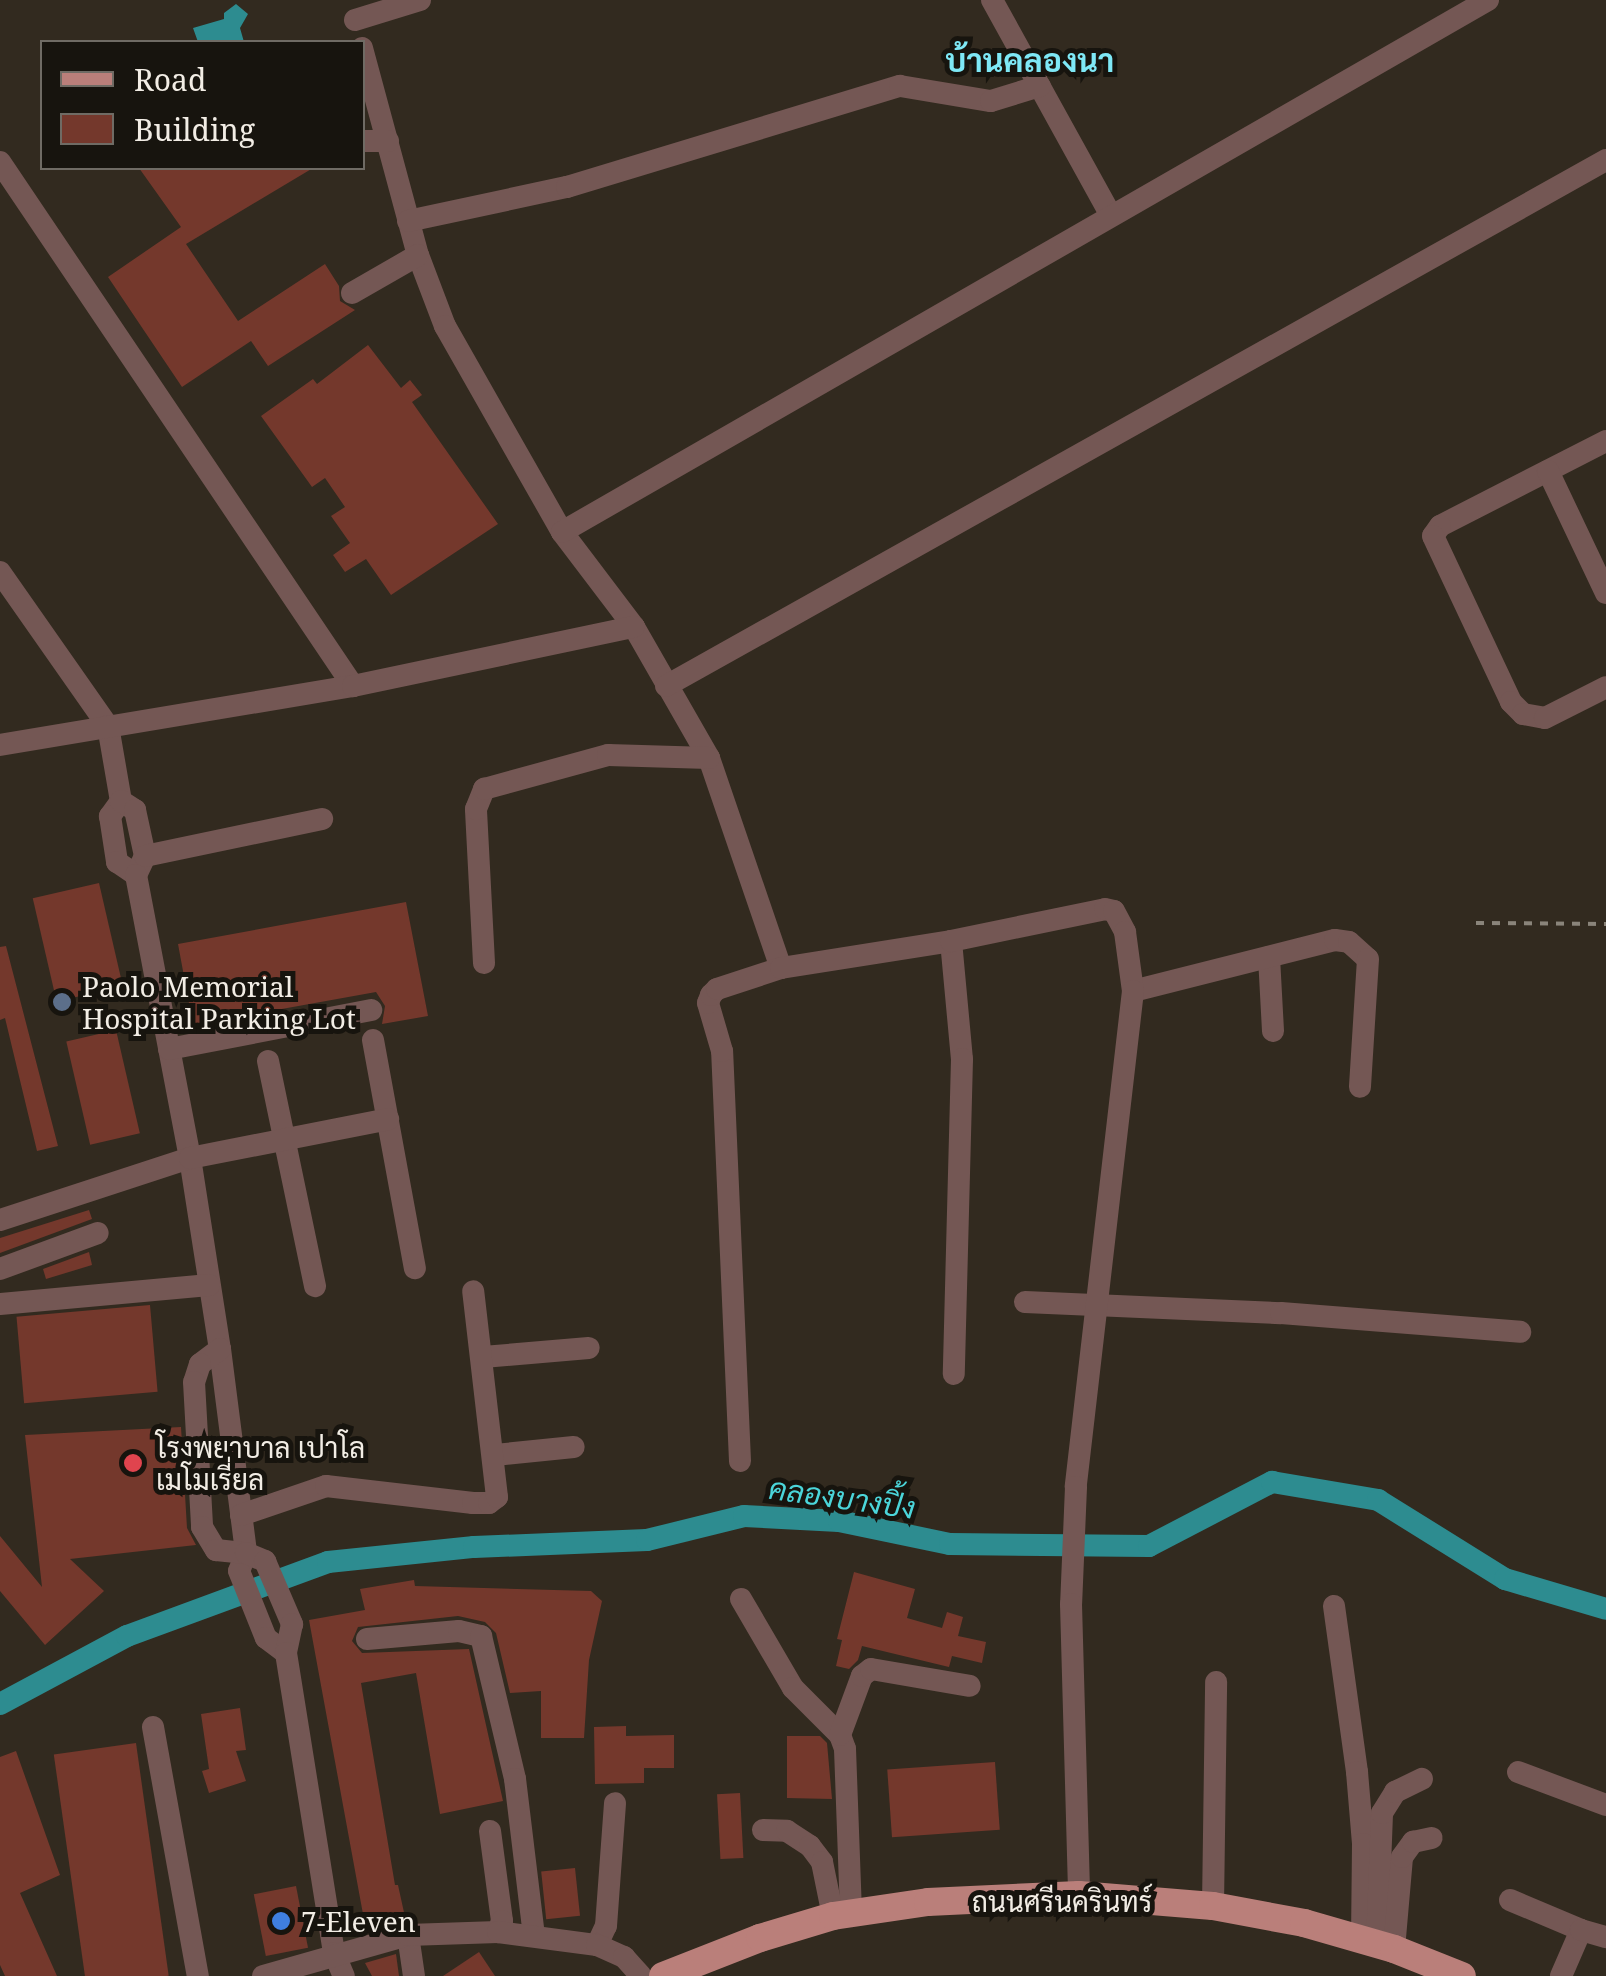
<!DOCTYPE html>
<meta charset="utf-8">
<style>
body{margin:0}
#map{position:relative;width:1606px;height:1976px;overflow:hidden;background:#322a1f;font-family:"Noto Serif",Sarabun,serif}
div>[style]{position:absolute}
[style*='--x']{left:calc(var(--x)*1px);top:calc(var(--y)*1px);width:calc(var(--w)*1px);rotate:calc(var(--a)*1deg)}
.water>*{inset:0;background:#2d8c90}
.canal>*{height:22px;margin:-11px;padding:0 11px;transform-origin:11px;border-radius:11px;background:#2d8c90}
.building>*{inset:0;background:#74382c;transform-origin:0 0}
.path>*{height:4px;margin-top:-2px;transform-origin:0;background:repeating-linear-gradient(90deg,#8a847a 0 8px,transparent 0 16px)}
.minor>*{height:22px;margin:-11px;padding:0 11px;transform-origin:11px;border-radius:11px;background:#745754}
.major>*{height:28px;margin:-14px;padding:0 14px;transform-origin:14px;border-radius:14px;background:#ba7f7a}
.dots>*{width:28px;height:28px;translate:-50% -50%;box-sizing:border-box;border:5px solid #17140e;border-radius:50%}
span{translate:-50% -50%;white-space:nowrap;text-align:center;line-height:1.15;-webkit-text-stroke:10px #17140e;paint-order:stroke}
.poi-label{font-size:28px;color:#f2ede5}
.left{translate:0 -50%;text-align:left}
.street-label{font-size:28px;color:#f2ede5}
.water-label{font-size:30px;color:#4bd5da;font-style:italic}
.quarter-label{font-size:32px;color:#7ee8f6;font-weight:700}
.legend{position:absolute;left:40px;top:40px;width:325px;height:130px;box-sizing:border-box;background:#17140e;border:2px solid #6f6b64;margin:0;padding:12px 18px;list-style:none;font-size:30px;color:#f2ede5}
.legend li{display:flex;align-items:center;gap:20px;height:50px}
.legend b{width:50px;border:2px solid #6f6b64}
</style>
<div id="map">
<div class="water">
<div style="clip-path:polygon(236px 4px,248px 14px,240px 28px,244px 42px,198px 42px,193px 28px,224px 19px,224px 13px)"></div>
</div>
<div class="canal">
<div style="--x:0;--y:1704;--w:144;--a:-28.2"></div>
<div style="--x:127;--y:1636;--w:214;--a:-20.2"></div>
<div style="--x:328;--y:1562;--w:147;--a:-5.9"></div>
<div style="--x:474;--y:1547;--w:173;--a:-2.3"></div>
<div style="--x:647;--y:1540;--w:100;--a:-13.9"></div>
<div style="--x:744;--y:1516;--w:95;--a:3"></div>
<div style="--x:839;--y:1521;--w:113;--a:11.7"></div>
<div style="--x:950;--y:1544;--w:199;--a:0.6"></div>
<div style="--x:1149;--y:1546;--w:139;--a:-27.5"></div>
<div style="--x:1272;--y:1482;--w:108;--a:9.6"></div>
<div style="--x:1378;--y:1500;--w:150;--a:31.9"></div>
<div style="--x:1505;--y:1579;--w:105;--a:16.5"></div>
</div>
<div class="building">
<div style="clip-path:polygon(139px 168px,313px 168px,186px 244px,238px 321px,325px 264px,339px 286px,340px 301px,355px 310px,268px 366px,251px 341px,182px 387px,108px 277px,181px 227px)"></div>
<div style="clip-path:polygon(368px 345px,401px 388px,410px 380px,422px 395px,412px 402px,498px 524px,391px 595px,366px 559px,345px 572px,333px 555px,350px 543px,331px 516px,345px 507px,325px 478px,312px 487px,261px 416px,313px 379px,317px 384px)"></div>
<div style="left:99px;top:883px;width:106px;height:68px;rotate:77deg"></div>
<div style="clip-path:polygon(406px 902px,428px 1016px,382px 1024px,385px 1006px,376px 992px,193px 1025px,178px 944px)"></div>
<div style="clip-path:polygon(6px 946px,58px 1146px,37px 1151px,5px 1018px,0 1020px,0 947px)"></div>
<div style="left:116px;top:1030px;width:106px;height:51px;rotate:77deg"></div>
<div style="clip-path:polygon(89px 1210px,92px 1219px,0 1253px,0 1238px)"></div>
<div style="clip-path:polygon(89px 1252px,92px 1265px,46px 1279px,43px 1269px)"></div>
<div style="left:150px;top:1305px;width:87px;height:134px;rotate:85deg"></div>
<div style="clip-path:polygon(181px 1427px,187px 1528px,196px 1545px,70px 1559px,104px 1591px,45px 1645px,0 1591px,0 1536px,42px 1587px,25px 1435px)"></div>
<div style="clip-path:polygon(854px 1572px,915px 1589px,907px 1618px,942px 1628px,947px 1612px,963px 1617px,958px 1636px,986px 1642px,982px 1663px,952px 1656px,949px 1667px,862px 1646px,858px 1660px,849px 1669px,836px 1666px,842px 1640px,837px 1639px)"></div>
<div style="clip-path:polygon(414px 1580px,415px 1586px,591px 1591px,602px 1601px,589px 1660px,584px 1738px,541px 1738px,541px 1691px,510px 1693px,496px 1633px,485px 1622px,458px 1616px,358px 1627px,352px 1641px,362px 1653px,469px 1649px,503px 1801px,440px 1814px,416px 1673px,361px 1683px,395px 1885px,398px 1885px,405px 1917px,365px 1925px,309px 1620px,365px 1610px,360px 1589px)"></div>
<div style="clip-path:polygon(240px 1708px,246px 1750px,236px 1751px,246px 1781px,209px 1793px,202px 1771px,209px 1769px,201px 1714px)"></div>
<div style="clip-path:polygon(626px 1726px,626px 1736px,674px 1735px,674px 1768px,644px 1768px,644px 1783px,595px 1784px,594px 1727px)"></div>
<div style="clip-path:polygon(787px 1736px,820px 1736px,827px 1743px,832px 1799px,787px 1798px)"></div>
<div style="left:136px;top:1743px;width:235px;height:83px;rotate:82deg"></div>
<div style="clip-path:polygon(16px 1751px,60px 1875px,20px 1893px,57px 1976px,5px 1976px,0 1965px,0 1757px)"></div>
<div style="left:995px;top:1762px;width:68px;height:108px;rotate:86deg"></div>
<div style="left:740px;top:1793px;width:65px;height:23px;rotate:87deg"></div>
<div style="left:575px;top:1868px;width:48px;height:34px;rotate:84deg"></div>
<div style="left:296px;top:1886px;width:63px;height:43px;rotate:79deg"></div>
<div style="clip-path:polygon(479px 1952px,495px 1976px,443px 1976px)"></div>
<div style="clip-path:polygon(396px 1954px,399px 1976px,372px 1976px,365px 1963px)"></div>
</div>
<div class="path">
<div style="--x:1476;--y:923;--w:130;--a:0.4"></div>
</div>
<div class="minor">
<div style="--x:992;--y:0;--w:244;--a:61.1"></div>
<div style="--x:355;--y:20;--w:68;--a:-17.1"></div>
<div style="--x:362;--y:48;--w:214;--a:74.9"></div>
<div style="--x:418;--y:255;--w:76;--a:69.2"></div>
<div style="--x:445;--y:326;--w:237;--a:60.4"></div>
<div style="--x:562;--y:532;--w:119;--a:52.8"></div>
<div style="--x:634;--y:627;--w:151;--a:60.2"></div>
<div style="--x:709;--y:758;--w:222;--a:71.1"></div>
<div style="--x:362;--y:141;--w:26;--a:0"></div>
<div style="--x:0;--y:162;--w:632;--a:56.03"></div>
<div style="--x:408;--y:221;--w:163;--a:-12.1"></div>
<div style="--x:567;--y:187;--w:348;--a:-16.9"></div>
<div style="--x:900;--y:86;--w:92;--a:9.4"></div>
<div style="--x:991;--y:101;--w:51;--a:-17"></div>
<div style="--x:352;--y:293;--w:76;--a:-29.9"></div>
<div style="--x:1606;--y:441;--w:186;--a:152.9"></div>
<div style="--x:1440;--y:526;--w:12;--a:125"></div>
<div style="--x:1433;--y:536;--w:183;--a:64.8"></div>
<div style="--x:1511;--y:702;--w:17;--a:45"></div>
<div style="--x:1523;--y:714;--w:22;--a:10"></div>
<div style="--x:1545;--y:718;--w:68;--a:-26.9"></div>
<div style="--x:1548;--y:471;--w:135;--a:64.6"></div>
<div style="--x:562;--y:532;--w:1068;--a:-29.88"></div>
<div style="--x:0;--y:572;--w:188;--a:55"></div>
<div style="--x:108;--y:726;--w:76;--a:80.2"></div>
<div style="--x:121;--y:801;--w:19;--a:126"></div>
<div style="--x:110;--y:816;--w:47;--a:81.3"></div>
<div style="--x:117;--y:862;--w:23;--a:34"></div>
<div style="--x:666;--y:686;--w:1077;--a:-29.23"></div>
<div style="--x:0;--y:745;--w:358;--a:-9.5"></div>
<div style="--x:353;--y:686;--w:287;--a:-11.9"></div>
<div style="--x:121;--y:801;--w:17;--a:33"></div>
<div style="--x:135;--y:810;--w:47;--a:77.7"></div>
<div style="--x:145;--y:856;--w:21;--a:115"></div>
<div style="--x:136;--y:875;--w:288;--a:79.2"></div>
<div style="--x:190;--y:1158;--w:193;--a:81.1"></div>
<div style="--x:220;--y:1349;--w:206;--a:82.7"></div>
<div style="--x:246;--y:1553;--w:19;--a:111"></div>
<div style="--x:239;--y:1571;--w:72;--a:68.1"></div>
<div style="--x:266;--y:1638;--w:25;--a:37"></div>
<div style="--x:145;--y:856;--w:181;--a:-11.8"></div>
<div style="--x:951;--y:941;--w:119;--a:84.7"></div>
<div style="--x:962;--y:1059;--w:315;--a:91.5"></div>
<div style="--x:1269;--y:957;--w:74;--a:86.9"></div>
<div style="--x:484;--y:963;--w:154;--a:-93"></div>
<div style="--x:476;--y:809;--w:22;--a:-68"></div>
<div style="--x:484;--y:789;--w:129;--a:-15.3"></div>
<div style="--x:608;--y:755;--w:101;--a:1.7"></div>
<div style="--x:1133;--y:991;--w:208;--a:-14.2"></div>
<div style="--x:1335;--y:940;--w:14;--a:8"></div>
<div style="--x:1349;--y:942;--w:25;--a:42"></div>
<div style="--x:1368;--y:959;--w:128;--a:93.6"></div>
<div style="--x:373;--y:1040;--w:232;--a:79.6"></div>
<div style="--x:169;--y:1049;--w:206;--a:-10.9"></div>
<div style="--x:268;--y:1061;--w:230;--a:78.2"></div>
<div style="--x:0;--y:1220;--w:200;--a:-18.1"></div>
<div style="--x:190;--y:1158;--w:202;--a:-11.1"></div>
<div style="--x:0;--y:1269;--w:104;--a:-20.2"></div>
<div style="--x:1025;--y:1302;--w:256;--a:2.5"></div>
<div style="--x:1281;--y:1313;--w:240;--a:4.5"></div>
<div style="--x:0;--y:1304;--w:210;--a:-5.2"></div>
<div style="--x:220;--y:1349;--w:25;--a:143"></div>
<div style="--x:200;--y:1364;--w:19;--a:108"></div>
<div style="--x:194;--y:1382;--w:145;--a:86.8"></div>
<div style="--x:202;--y:1527;--w:27;--a:59"></div>
<div style="--x:216;--y:1550;--w:30;--a:6"></div>
<div style="--x:246;--y:1553;--w:21;--a:23"></div>
<div style="--x:265;--y:1561;--w:69;--a:66.8"></div>
<div style="--x:292;--y:1624;--w:30;--a:102"></div>
<div style="--x:286;--y:1653;--w:304;--a:80.9"></div>
<div style="--x:334;--y:1953;--w:25;--a:67"></div>
<div style="--x:483;--y:1357;--w:106;--a:-4.9"></div>
<div style="--x:495;--y:1455;--w:79;--a:-5.8"></div>
<div style="--x:740;--y:1461;--w:410;--a:-92.5"></div>
<div style="--x:722;--y:1051;--w:50;--a:-106.3"></div>
<div style="--x:708;--y:1003;--w:9;--a:-69"></div>
<div style="--x:711;--y:995;--w:8;--a:-45"></div>
<div style="--x:717;--y:989;--w:67;--a:-18.2"></div>
<div style="--x:781;--y:968;--w:172;--a:-9"></div>
<div style="--x:951;--y:941;--w:157;--a:-11.7"></div>
<div style="--x:1105;--y:909;--w:9;--a:13"></div>
<div style="--x:1114;--y:911;--w:24;--a:62"></div>
<div style="--x:1125;--y:932;--w:60;--a:82.3"></div>
<div style="--x:1133;--y:991;--w:499;--a:96.6"></div>
<div style="--x:1076;--y:1487;--w:117;--a:92.4"></div>
<div style="--x:1071;--y:1604;--w:291;--a:88.4"></div>
<div style="--x:241;--y:1515;--w:90;--a:-18.8"></div>
<div style="--x:326;--y:1486;--w:148;--a:6.6"></div>
<div style="--x:473;--y:1503;--w:16;--a:0"></div>
<div style="--x:489;--y:1503;--w:10;--a:-37"></div>
<div style="--x:497;--y:1497;--w:207;--a:-96.6"></div>
<div style="--x:741;--y:1599;--w:103;--a:59.7"></div>
<div style="--x:793;--y:1688;--w:66;--a:45"></div>
<div style="--x:840;--y:1735;--w:15;--a:70"></div>
<div style="--x:845;--y:1749;--w:164;--a:87.9"></div>
<div style="--x:1334;--y:1606;--w:168;--a:82.1"></div>
<div style="--x:1357;--y:1772;--w:72;--a:85.2"></div>
<div style="--x:1363;--y:1844;--w:95;--a:90.6"></div>
<div style="--x:367;--y:1639;--w:92;--a:-5"></div>
<div style="--x:459;--y:1631;--w:23;--a:13"></div>
<div style="--x:481;--y:1636;--w:147;--a:76.6"></div>
<div style="--x:515;--y:1779;--w:158;--a:83.1"></div>
<div style="--x:153;--y:1727;--w:253;--a:79.8"></div>
<div style="--x:840;--y:1735;--w:63;--a:-69.6"></div>
<div style="--x:862;--y:1676;--w:11;--a:-38"></div>
<div style="--x:871;--y:1669;--w:100;--a:9.7"></div>
<div style="--x:1518;--y:1772;--w:94;--a:20.6"></div>
<div style="--x:763;--y:1830;--w:24;--a:2"></div>
<div style="--x:787;--y:1831;--w:27;--a:33"></div>
<div style="--x:810;--y:1846;--w:20;--a:53"></div>
<div style="--x:822;--y:1862;--w:55;--a:78.5"></div>
<div style="--x:490;--y:1831;--w:91;--a:82.4"></div>
<div style="--x:502;--y:1921;--w:12;--a:110"></div>
<div style="--x:1510;--y:1900;--w:77;--a:22.9"></div>
<div style="--x:1213;--y:1906;--w:224;--a:-89.2"></div>
<div style="--x:408;--y:1935;--w:41;--a:81.7"></div>
<div style="--x:1377;--y:1944;--w:131;--a:-87.8"></div>
<div style="--x:1382;--y:1813;--w:25;--a:-58"></div>
<div style="--x:1395;--y:1792;--w:30;--a:-26"></div>
<div style="--x:597;--y:1945;--w:21;--a:-65"></div>
<div style="--x:606;--y:1926;--w:123;--a:-85.8"></div>
<div style="--x:1394;--y:1949;--w:92;--a:-85"></div>
<div style="--x:1402;--y:1857;--w:19;--a:-54"></div>
<div style="--x:1413;--y:1842;--w:19;--a:-12"></div>
<div style="--x:263;--y:1976;--w:151;--a:-15.8"></div>
<div style="--x:408;--y:1935;--w:90;--a:-1.9"></div>
<div style="--x:498;--y:1932;--w:100;--a:7.5"></div>
<div style="--x:597;--y:1945;--w:30;--a:24"></div>
<div style="--x:624;--y:1957;--w:25;--a:48"></div>
<div style="--x:1561;--y:1976;--w:50;--a:-66.5"></div>
<div style="--x:1581;--y:1930;--w:26;--a:16"></div>
</div>
<div class="major">
<div style="--x:663;--y:1976;--w:104;--a:-21.4"></div>
<div style="--x:760;--y:1938;--w:76;--a:-16.8"></div>
<div style="--x:833;--y:1916;--w:96;--a:-8.4"></div>
<div style="--x:928;--y:1902;--w:151;--a:-2.7"></div>
<div style="--x:1079;--y:1895;--w:134;--a:4.7"></div>
<div style="--x:1213;--y:1906;--w:93;--a:10.6"></div>
<div style="--x:1304;--y:1923;--w:94;--a:16.1"></div>
<div style="--x:1394;--y:1949;--w:73;--a:21.7"></div>
</div>
<div class="dots">
<div style="left:62px;top:1002px;background:#5c6f8a"></div>
<div style="left:133px;top:1463px;background:#e0444e"></div>
<div style="left:281px;top:1921px;background:#3f7fe0"></div>
</div>
<div class="poi-label">
<span class="left" style="left:82px;top:1002px">Paolo Memorial<br>Hospital Parking Lot</span>
<span class="left" style="left:156px;top:1463px">โรงพยาบาล เปาโล<br>เมโมเรี่ยล</span>
<span class="left" style="left:301px;top:1921px">7-Eleven</span>
</div>
<div class="street-label">
<span style="left:1062px;top:1901px">ถนนศรีนครินทร์</span>
</div>
<div class="water-label">
<span style="left:842px;top:1498px;rotate:8deg">คลองบางปิ้ง</span>
</div>
<div class="quarter-label">
<span style="left:1030px;top:60px">บ้านคลองนา</span>
</div>
<ul class="legend">
<li><b style="height:12px;background:#ba7f7a"></b>Road</li>
<li><b style="height:28px;background:#74382c"></b>Building</li>
</ul>
</div>
